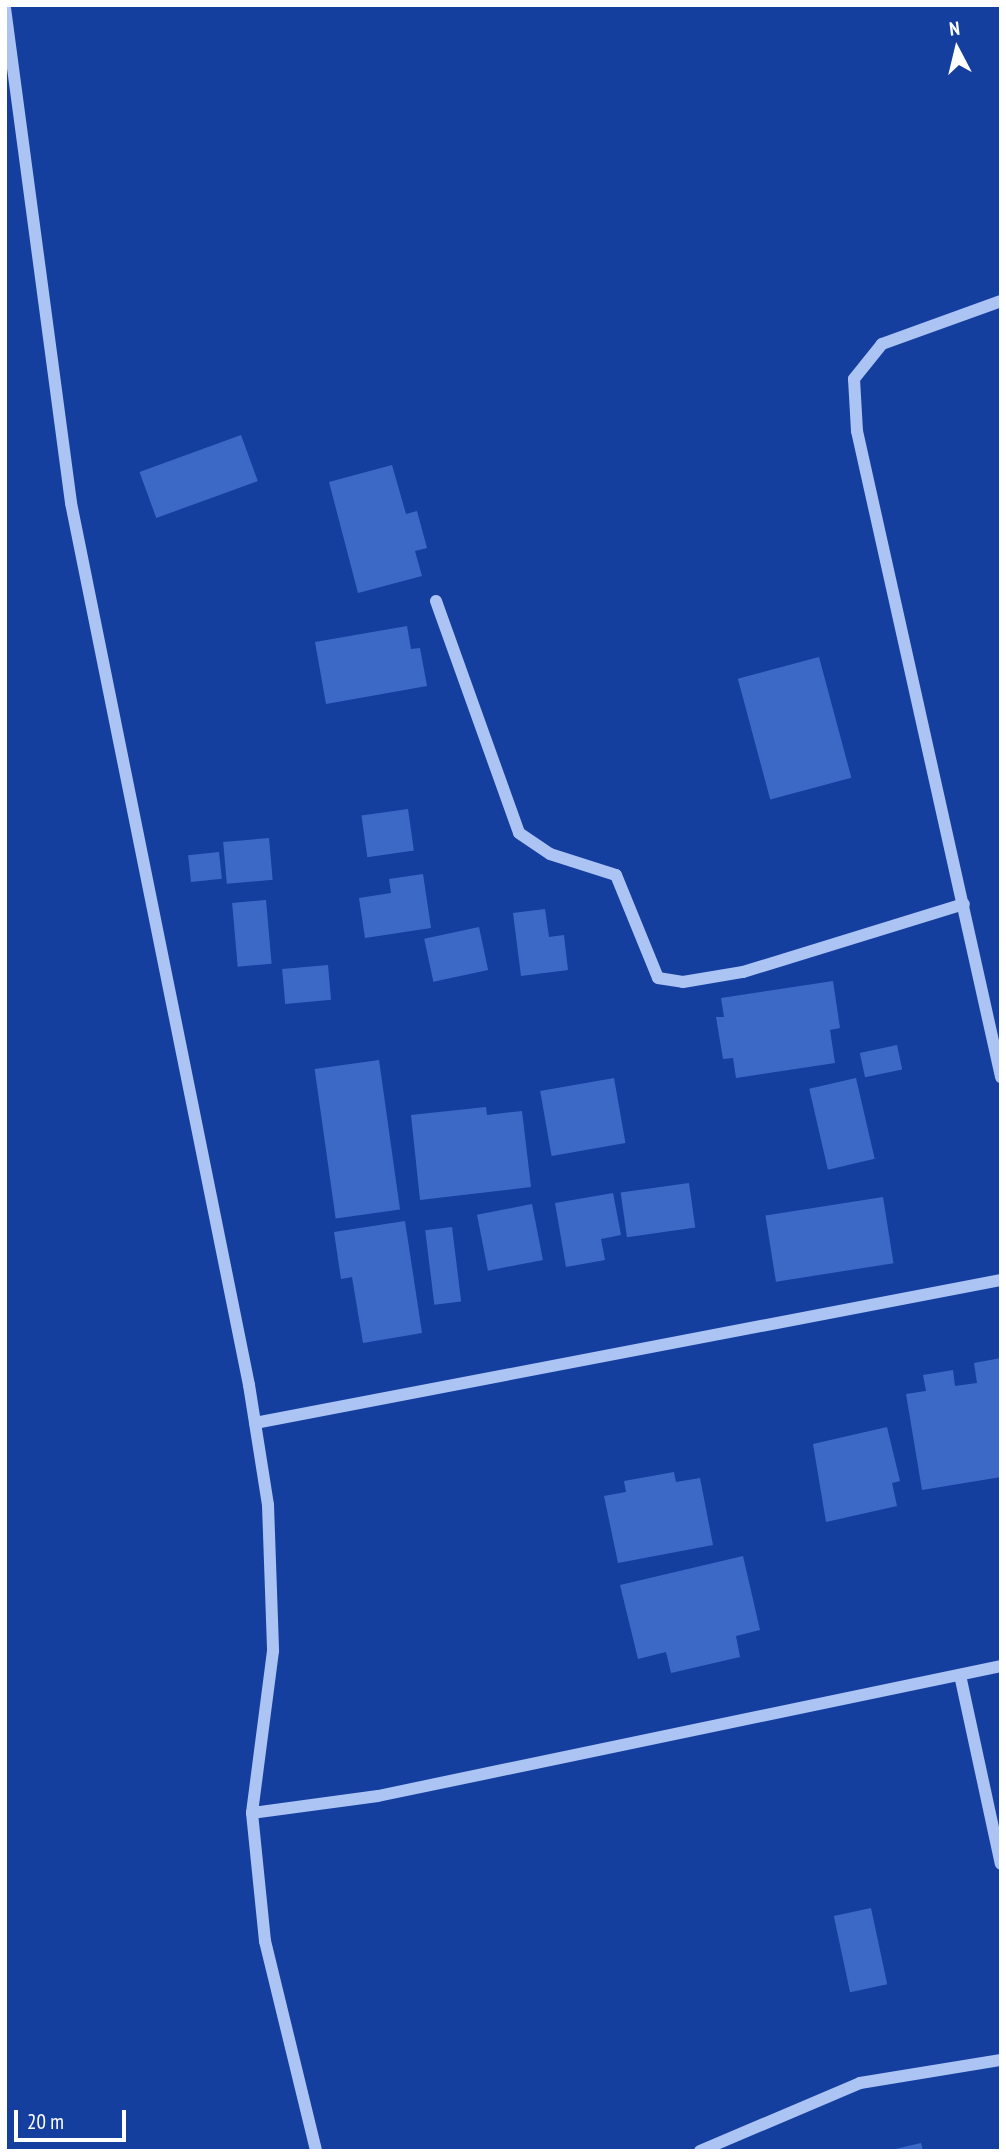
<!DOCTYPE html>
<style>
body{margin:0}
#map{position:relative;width:1006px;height:2156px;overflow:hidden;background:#143f9f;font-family:"PT Sans Narrow",sans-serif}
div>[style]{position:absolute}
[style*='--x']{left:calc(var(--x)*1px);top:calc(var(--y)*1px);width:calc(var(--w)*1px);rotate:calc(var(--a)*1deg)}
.building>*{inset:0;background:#3d69c6;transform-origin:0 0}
.minor>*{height:12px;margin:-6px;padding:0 6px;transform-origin:6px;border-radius:6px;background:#acc4f4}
span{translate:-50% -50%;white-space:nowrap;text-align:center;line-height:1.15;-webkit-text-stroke:5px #143f9f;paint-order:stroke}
.frame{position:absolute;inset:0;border:7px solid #fff;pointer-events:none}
.north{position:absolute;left:922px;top:14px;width:70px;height:70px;-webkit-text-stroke:5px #143f9f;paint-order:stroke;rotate:353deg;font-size:19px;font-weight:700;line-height:28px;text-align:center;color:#fff}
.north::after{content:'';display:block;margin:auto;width:24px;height:32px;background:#fff;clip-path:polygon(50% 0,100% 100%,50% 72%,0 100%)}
.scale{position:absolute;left:14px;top:2110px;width:112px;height:32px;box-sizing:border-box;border:4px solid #fff;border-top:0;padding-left:9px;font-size:21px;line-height:24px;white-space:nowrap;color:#fff;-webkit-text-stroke:5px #143f9f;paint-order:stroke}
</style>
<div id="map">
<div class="building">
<div style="left:241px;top:435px;width:49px;height:108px;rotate:70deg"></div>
<div style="clip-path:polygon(392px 465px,406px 514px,417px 511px,427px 548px,415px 551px,422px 576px,358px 593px,329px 482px)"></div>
<div style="clip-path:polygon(407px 626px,411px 649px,420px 648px,427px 686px,326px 704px,315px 642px)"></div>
<div style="left:819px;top:657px;width:125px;height:84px;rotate:75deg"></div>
<div style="left:408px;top:809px;width:42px;height:47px;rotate:82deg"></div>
<div style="left:269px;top:838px;width:42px;height:46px;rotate:85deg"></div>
<div style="left:219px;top:852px;width:27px;height:31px;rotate:84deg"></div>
<div style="clip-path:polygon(423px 874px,431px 928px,365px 938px,359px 898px,391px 893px,389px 879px)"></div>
<div style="left:266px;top:900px;width:64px;height:34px;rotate:85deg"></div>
<div style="clip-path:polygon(545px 909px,549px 937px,564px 935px,568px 970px,521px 976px,513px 913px)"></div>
<div style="left:479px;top:927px;width:44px;height:56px;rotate:78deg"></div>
<div style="left:328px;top:965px;width:35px;height:46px;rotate:85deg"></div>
<div style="clip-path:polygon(833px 981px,840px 1028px,830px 1030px,835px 1063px,736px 1078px,733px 1058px,723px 1059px,716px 1017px,724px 1017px,721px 998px)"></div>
<div style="left:897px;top:1045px;width:25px;height:38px;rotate:78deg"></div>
<div style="left:379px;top:1060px;width:151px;height:65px;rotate:82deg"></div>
<div style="left:614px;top:1078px;width:66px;height:75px;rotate:80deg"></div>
<div style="left:856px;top:1078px;width:83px;height:48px;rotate:77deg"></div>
<div style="clip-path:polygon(486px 1107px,487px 1115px,522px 1111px,531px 1187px,420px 1200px,411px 1115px)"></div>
<div style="left:689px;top:1183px;width:45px;height:69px;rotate:82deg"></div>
<div style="clip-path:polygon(613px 1193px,621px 1235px,601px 1239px,605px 1260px,566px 1267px,555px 1203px)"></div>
<div style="left:883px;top:1197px;width:67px;height:119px;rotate:81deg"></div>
<div style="left:532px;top:1204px;width:57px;height:56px;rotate:79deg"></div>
<div style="clip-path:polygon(405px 1221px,422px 1333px,363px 1343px,352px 1277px,341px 1279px,334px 1232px)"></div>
<div style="left:452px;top:1227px;width:75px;height:27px;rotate:83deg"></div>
<div style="clip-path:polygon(1001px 1358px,1001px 1477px,922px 1490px,906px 1394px,926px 1391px,923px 1375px,953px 1370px,955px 1386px,977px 1383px,974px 1363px)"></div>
<div style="clip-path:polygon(887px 1427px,900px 1481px,892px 1483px,897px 1506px,826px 1522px,813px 1444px)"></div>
<div style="clip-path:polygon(674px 1472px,676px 1482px,700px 1478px,713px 1545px,618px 1563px,604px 1496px,626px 1492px,624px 1481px)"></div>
<div style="clip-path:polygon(743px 1556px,760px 1630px,736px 1636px,740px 1657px,671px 1673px,666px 1652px,638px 1659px,620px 1585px)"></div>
<div style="left:871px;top:1908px;width:78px;height:38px;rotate:78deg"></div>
<div style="clip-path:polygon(921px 2143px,923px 2151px,891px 2151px,891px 2150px)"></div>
</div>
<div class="minor">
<div style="--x:5;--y:8;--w:499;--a:82.4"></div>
<div style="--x:71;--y:503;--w:900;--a:78.59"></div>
<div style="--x:249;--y:1385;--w:121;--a:81"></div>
<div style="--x:268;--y:1505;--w:146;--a:88"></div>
<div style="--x:273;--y:1651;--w:163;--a:97.4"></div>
<div style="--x:252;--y:1813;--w:129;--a:84.2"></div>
<div style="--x:265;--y:1941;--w:216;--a:76.3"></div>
<div style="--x:1001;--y:301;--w:127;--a:160.1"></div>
<div style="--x:882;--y:344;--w:45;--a:128.7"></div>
<div style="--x:854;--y:379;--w:52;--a:86.7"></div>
<div style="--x:857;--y:431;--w:662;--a:77.43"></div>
<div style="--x:436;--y:601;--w:246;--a:70.3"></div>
<div style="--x:519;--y:833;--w:37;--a:34"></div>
<div style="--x:550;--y:854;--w:69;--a:17.7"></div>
<div style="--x:616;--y:875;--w:111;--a:67.8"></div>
<div style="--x:658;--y:978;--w:25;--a:9"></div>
<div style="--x:683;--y:982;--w:61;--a:-9.5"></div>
<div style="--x:743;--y:972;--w:231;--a:-17.1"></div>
<div style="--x:255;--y:1423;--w:760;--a:-10.85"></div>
<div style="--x:960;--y:1675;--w:193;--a:77.8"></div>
<div style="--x:252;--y:1813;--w:127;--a:-7.7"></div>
<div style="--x:378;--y:1796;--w:636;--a:-11.79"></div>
<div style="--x:700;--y:2151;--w:174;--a:-23"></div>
<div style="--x:860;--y:2083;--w:143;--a:-9.3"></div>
</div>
<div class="frame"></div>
<div class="north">N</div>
<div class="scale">20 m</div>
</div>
